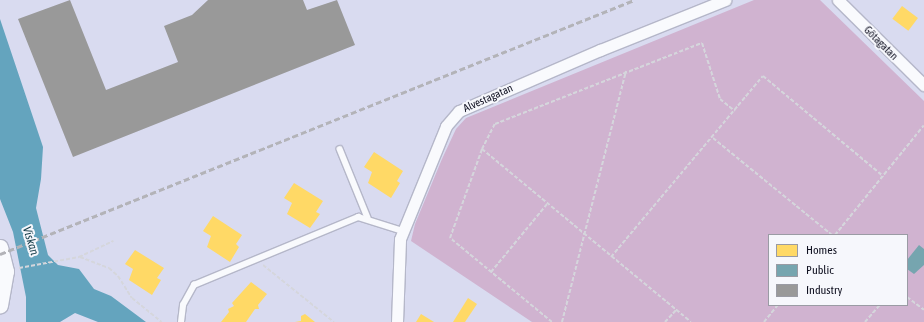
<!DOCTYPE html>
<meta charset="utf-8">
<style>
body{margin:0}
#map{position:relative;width:924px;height:322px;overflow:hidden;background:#d9dbf0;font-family:"Asap Condensed",sans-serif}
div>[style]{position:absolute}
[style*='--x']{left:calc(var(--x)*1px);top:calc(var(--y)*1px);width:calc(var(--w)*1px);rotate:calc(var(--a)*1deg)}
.green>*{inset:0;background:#d0b3d0}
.water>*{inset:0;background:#64a4be}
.homes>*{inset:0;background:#ffd966;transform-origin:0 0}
.public>*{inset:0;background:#76a5af}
.industry>*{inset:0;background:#999}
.path>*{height:2px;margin-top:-1px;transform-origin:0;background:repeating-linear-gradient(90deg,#d5d6dc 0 4px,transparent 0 6px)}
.roads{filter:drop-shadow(1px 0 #b5b7c9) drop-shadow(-1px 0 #b5b7c9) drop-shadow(0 1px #b5b7c9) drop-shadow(0 -1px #b5b7c9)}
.lane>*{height:5.5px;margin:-2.75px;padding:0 2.75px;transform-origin:2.75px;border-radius:2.75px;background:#f9fafd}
.street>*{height:11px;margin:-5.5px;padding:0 5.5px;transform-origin:5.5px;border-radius:5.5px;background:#f9fafd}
.secondary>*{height:15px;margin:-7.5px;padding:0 7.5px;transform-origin:7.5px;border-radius:7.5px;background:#f9fafd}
.rail>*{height:3px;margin-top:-1.5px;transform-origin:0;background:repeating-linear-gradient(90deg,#b3b3b8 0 6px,transparent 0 9px)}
span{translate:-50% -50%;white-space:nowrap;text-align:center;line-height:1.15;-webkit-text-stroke:4px #f6f7fc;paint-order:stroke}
.street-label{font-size:11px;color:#0f1020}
.water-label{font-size:12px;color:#133c48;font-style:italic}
.legend{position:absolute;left:768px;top:234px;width:140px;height:72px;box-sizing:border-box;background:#f6f7fc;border:1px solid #9a9ba4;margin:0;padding:5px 7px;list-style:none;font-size:12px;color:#0f1020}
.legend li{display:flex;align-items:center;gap:8px;height:20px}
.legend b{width:20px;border:1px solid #9a9ba4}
</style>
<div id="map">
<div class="green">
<div style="clip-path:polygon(evenodd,754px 0,820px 0,924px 101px,924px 322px,532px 322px,411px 241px,415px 224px,442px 159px,456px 129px,466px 118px,754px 0,769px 235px,907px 235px,907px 305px,769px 305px,769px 235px)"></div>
</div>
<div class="water">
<div style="clip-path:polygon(0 19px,43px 147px,41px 179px,36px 208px,48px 255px,58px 265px,79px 269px,94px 289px,111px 296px,146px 322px,98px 322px,75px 313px,60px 322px,26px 322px,26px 297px,13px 232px,0 199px)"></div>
</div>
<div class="homes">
<div style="left:902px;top:6px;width:20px;height:16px;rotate:37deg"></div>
<div style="clip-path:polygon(374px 152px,403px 171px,397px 181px,400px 183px,391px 198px,368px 183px,372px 172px,364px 167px)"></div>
<div style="clip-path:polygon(294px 183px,323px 201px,316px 212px,320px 214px,310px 228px,287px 214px,292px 203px,284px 198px)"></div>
<div style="clip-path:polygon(213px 216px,242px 235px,236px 244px,239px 247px,230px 262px,207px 247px,211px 236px,203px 231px)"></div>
<div style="clip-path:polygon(135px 250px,164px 268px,157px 278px,161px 280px,152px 295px,129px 280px,133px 269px,125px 264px)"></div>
<div style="clip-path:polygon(251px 282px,267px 294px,258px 305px,259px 309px,255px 309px,246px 322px,221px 322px,229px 312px,228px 309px,234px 306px,232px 303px)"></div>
<div style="clip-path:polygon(468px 298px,477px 304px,465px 322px,453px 322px)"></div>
<div style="clip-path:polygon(305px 314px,315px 322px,295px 322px,301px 321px,301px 316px)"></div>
<div style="clip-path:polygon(421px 314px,434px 322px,416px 322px)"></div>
</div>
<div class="public">
<div style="clip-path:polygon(919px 245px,924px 249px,924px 265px,914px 274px,907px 269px,907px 260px)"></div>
</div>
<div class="industry">
<div style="clip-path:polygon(70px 0,106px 90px,178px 62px,164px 26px,192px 15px,208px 0,303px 0,307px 10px,337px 0,355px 45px,73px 157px,18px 19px)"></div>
</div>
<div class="path">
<div style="--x:713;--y:138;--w:154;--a:39.2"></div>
<div style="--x:482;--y:149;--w:28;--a:-63"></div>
<div style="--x:495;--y:124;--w:222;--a:-21.4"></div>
<div style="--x:702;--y:43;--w:59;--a:72.2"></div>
<div style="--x:720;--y:99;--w:19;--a:39"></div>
<div style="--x:835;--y:235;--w:141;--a:-51"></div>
<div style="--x:80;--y:257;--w:31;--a:21"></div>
<div style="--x:109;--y:268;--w:12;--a:42"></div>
<div style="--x:118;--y:276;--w:26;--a:58"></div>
<div style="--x:132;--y:298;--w:38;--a:39"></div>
<div style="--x:611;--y:257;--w:236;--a:-50"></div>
<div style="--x:763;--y:76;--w:156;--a:39.8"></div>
<div style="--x:263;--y:265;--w:91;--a:38.8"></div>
<div style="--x:19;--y:268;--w:61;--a:-10.4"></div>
<div style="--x:79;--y:257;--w:38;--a:-25"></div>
<div style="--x:491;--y:272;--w:88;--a:-50.5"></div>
<div style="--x:907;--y:297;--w:21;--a:37"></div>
<div style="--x:552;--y:322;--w:132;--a:-140.5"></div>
<div style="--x:450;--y:238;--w:95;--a:-70.2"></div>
<div style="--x:482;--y:149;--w:271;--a:39.6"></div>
<div style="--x:562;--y:322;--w:259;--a:-75.7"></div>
<div style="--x:665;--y:322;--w:16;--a:-47"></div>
<div style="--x:764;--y:322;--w:22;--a:-51"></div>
<div style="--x:865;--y:322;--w:23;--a:-49"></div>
</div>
<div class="roads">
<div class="lane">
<div style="--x:340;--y:149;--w:74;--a:67.9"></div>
<div style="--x:181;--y:322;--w:17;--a:-83"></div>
<div style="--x:183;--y:305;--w:23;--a:-61"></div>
<div style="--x:194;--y:285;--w:178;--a:-22.5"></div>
<div style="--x:358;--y:217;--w:47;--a:17.3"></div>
</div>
<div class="street">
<div style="--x:838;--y:0;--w:121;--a:44.7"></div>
<div style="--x:397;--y:322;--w:83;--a:-87.9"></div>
<div style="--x:400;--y:239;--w:122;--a:-67.8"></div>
<div style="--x:446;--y:126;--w:20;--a:-49"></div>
<div style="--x:459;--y:111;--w:154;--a:-23.4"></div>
<div style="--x:600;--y:50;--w:135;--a:-21.8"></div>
</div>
<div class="secondary">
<div style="--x:0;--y:247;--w:25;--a:76"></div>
<div style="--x:6;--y:271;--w:35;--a:100"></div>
</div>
</div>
<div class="rail">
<div style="--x:0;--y:254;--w:683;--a:-21.83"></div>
</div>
<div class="street-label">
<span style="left:881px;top:43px;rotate:45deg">Götagatan</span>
<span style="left:488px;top:98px;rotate:-24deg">Alvestagatan</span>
</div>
<div class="water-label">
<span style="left:30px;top:241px;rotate:73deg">Viskan</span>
</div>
<ul class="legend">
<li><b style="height:11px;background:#ffd966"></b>Homes</li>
<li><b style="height:11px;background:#76a5af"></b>Public</li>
<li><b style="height:11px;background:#999"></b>Industry</li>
</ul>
</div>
